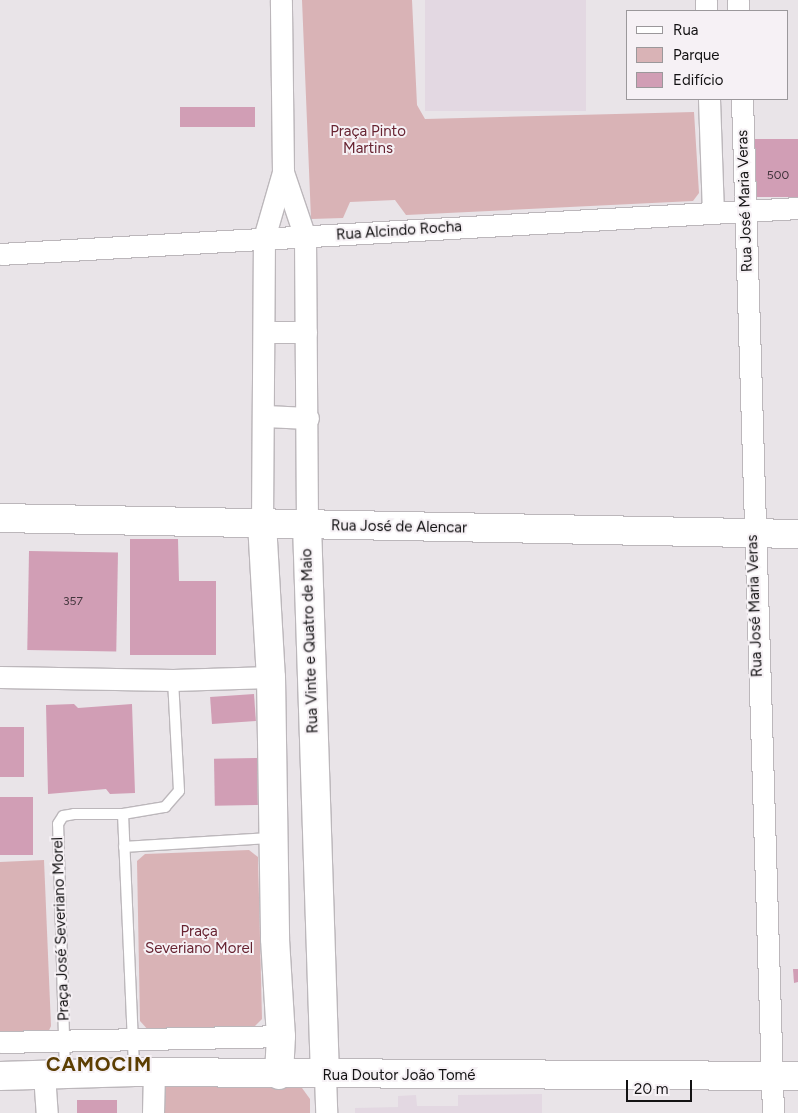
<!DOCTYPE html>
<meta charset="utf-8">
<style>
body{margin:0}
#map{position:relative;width:798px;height:1113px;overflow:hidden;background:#e9e4e8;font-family:Figtree,sans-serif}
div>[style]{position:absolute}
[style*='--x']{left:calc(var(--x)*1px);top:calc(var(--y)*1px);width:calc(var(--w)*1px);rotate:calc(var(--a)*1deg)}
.built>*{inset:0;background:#e3d8e2;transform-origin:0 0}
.green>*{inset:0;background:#d9b3b6}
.building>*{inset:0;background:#d19eb5;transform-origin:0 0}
.roads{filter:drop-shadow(1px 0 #bcb7bb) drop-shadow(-1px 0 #bcb7bb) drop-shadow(0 1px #bcb7bb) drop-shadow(0 -1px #bcb7bb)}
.lane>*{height:10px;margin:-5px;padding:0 5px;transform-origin:5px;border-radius:5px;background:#fff}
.street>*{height:21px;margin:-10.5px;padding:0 10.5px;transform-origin:10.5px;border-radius:10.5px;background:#fff}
.secondary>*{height:28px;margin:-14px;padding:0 14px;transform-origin:14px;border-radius:14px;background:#fff}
span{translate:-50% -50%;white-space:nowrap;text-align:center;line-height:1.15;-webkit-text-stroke:4px #f6f1f5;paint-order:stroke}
.number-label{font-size:12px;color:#42353c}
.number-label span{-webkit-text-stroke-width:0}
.park-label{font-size:15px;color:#672331}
.street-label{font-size:15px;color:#131213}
.district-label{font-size:20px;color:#5c3e02;font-weight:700;letter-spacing:1px}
.legend{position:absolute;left:626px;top:10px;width:162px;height:90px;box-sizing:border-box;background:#f6f1f5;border:1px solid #9b989b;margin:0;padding:6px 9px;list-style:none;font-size:15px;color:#131213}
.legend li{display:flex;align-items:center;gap:10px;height:25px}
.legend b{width:25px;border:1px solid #9b989b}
.scale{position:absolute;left:626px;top:1080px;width:66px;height:22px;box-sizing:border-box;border:2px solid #131213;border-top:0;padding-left:6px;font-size:15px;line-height:18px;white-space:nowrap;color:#131213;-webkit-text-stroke:4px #f6f1f5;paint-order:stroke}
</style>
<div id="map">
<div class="built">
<div style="left:425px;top:0;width:161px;height:111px"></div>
<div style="clip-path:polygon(542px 1094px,542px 1113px,355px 1113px,355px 1108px,398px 1107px,398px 1096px,416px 1095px,417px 1106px,458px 1106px,458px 1095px)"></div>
</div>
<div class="green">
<div style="clip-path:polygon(302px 0,412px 0,417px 105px,425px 119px,694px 112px,699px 193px,693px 201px,406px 215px,395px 200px,350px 202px,343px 218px,311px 219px)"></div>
<div style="clip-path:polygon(249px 850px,258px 857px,262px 1019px,251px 1030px,150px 1032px,140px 1021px,137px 861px,145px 854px)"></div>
<div style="clip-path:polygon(44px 860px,51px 1026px,46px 1037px,0 1038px,0 862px)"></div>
<div style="clip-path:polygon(167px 1082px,302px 1088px,310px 1099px,310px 1113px,161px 1113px,160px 1090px)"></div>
</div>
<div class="building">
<div style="left:180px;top:107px;width:75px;height:20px"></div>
<div style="left:798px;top:139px;width:58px;height:43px;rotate:90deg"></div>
<div style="clip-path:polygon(130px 539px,178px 539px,179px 581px,216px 581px,216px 655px,130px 655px)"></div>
<div style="left:29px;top:551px;width:89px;height:99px;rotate:1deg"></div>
<div style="left:254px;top:694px;width:27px;height:44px;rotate:86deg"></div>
<div style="clip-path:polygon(74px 704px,78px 708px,132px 704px,135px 793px,110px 794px,106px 789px,48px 794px,46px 705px)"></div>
<div style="left:0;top:727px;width:24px;height:50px"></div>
<div style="left:257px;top:758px;width:47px;height:43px;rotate:89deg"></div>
<div style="left:33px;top:797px;width:58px;height:33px;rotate:90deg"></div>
<div style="clip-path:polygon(793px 969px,798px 969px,798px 982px,794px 983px)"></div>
<div style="left:77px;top:1100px;width:40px;height:13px"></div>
</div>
<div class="roads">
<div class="lane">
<div style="--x:123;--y:814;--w:43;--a:-9.5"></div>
<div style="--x:165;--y:807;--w:21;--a:-49"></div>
<div style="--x:179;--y:791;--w:111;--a:-93.1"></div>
<div style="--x:124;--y:847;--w:149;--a:-3.5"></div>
<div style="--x:65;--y:1072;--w:248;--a:-91.6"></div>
<div style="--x:58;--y:824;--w:9;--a:-58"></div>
<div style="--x:63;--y:816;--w:11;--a:-10"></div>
<div style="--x:74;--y:814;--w:49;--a:0"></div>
<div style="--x:123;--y:814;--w:257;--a:87.5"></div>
</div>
<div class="street">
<div style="--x:706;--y:0;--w:11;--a:90"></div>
<div style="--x:738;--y:0;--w:11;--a:90"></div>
<div style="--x:709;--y:99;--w:113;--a:88"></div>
<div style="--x:742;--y:99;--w:1014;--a:88.25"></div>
<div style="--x:283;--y:172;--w:69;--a:71.3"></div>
<div style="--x:305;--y:237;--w:288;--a:89.6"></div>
<div style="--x:0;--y:254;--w:799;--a:-3.3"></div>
<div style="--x:265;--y:332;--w:41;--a:0"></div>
<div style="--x:265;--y:416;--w:43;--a:2.7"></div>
<div style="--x:262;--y:523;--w:285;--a:-89.6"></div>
<div style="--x:264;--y:238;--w:69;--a:-73.9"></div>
<div style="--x:283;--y:172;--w:172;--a:-90.7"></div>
<div style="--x:0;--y:677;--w:173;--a:1"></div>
<div style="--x:173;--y:680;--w:98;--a:-1.8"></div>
<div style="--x:0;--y:1042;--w:281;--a:-1.2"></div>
<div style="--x:44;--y:1074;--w:39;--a:86"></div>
<div style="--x:325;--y:1076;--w:37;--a:88"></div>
<div style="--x:153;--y:1113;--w:40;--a:-88.6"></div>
</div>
<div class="secondary">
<div style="--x:0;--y:518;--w:798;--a:1.15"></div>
<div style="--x:262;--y:523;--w:154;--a:86.7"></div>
<div style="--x:271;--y:677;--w:262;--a:89.1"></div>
<div style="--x:275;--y:939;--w:97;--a:86.5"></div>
<div style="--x:281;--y:1036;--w:39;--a:93"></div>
<div style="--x:307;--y:525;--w:551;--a:88.13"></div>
<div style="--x:0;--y:1076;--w:135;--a:-1.7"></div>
<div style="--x:135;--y:1072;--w:663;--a:0.35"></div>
</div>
</div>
<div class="number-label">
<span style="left:778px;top:176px">500</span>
<span style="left:73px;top:602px">357</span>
</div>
<div class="park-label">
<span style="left:368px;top:140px">Praça Pinto<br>Martins</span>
<span style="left:199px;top:940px">Praça<br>Severiano Morel</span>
</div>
<div class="street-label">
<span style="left:745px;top:201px;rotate:-92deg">Rua José Maria Veras</span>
<span style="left:399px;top:231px;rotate:-4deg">Rua Alcindo Rocha</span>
<span style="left:399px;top:527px;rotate:1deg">Rua José de Alencar</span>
<span style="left:755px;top:606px;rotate:-92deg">Rua José Maria Veras</span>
<span style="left:310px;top:641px;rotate:-92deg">Rua Vinte e Quatro de Maio</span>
<span style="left:61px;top:929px;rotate:-92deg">Praça José Severiano Morel</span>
<span style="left:399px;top:1076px">Rua Doutor João Tomé</span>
</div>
<div class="district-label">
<span style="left:99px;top:1064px">CAMOCIM</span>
</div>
<ul class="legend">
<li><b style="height:6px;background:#fff"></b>Rua</li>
<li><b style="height:14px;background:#d9b3b6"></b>Parque</li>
<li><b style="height:14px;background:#d19eb5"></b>Edifício</li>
</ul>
<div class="scale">20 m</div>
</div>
